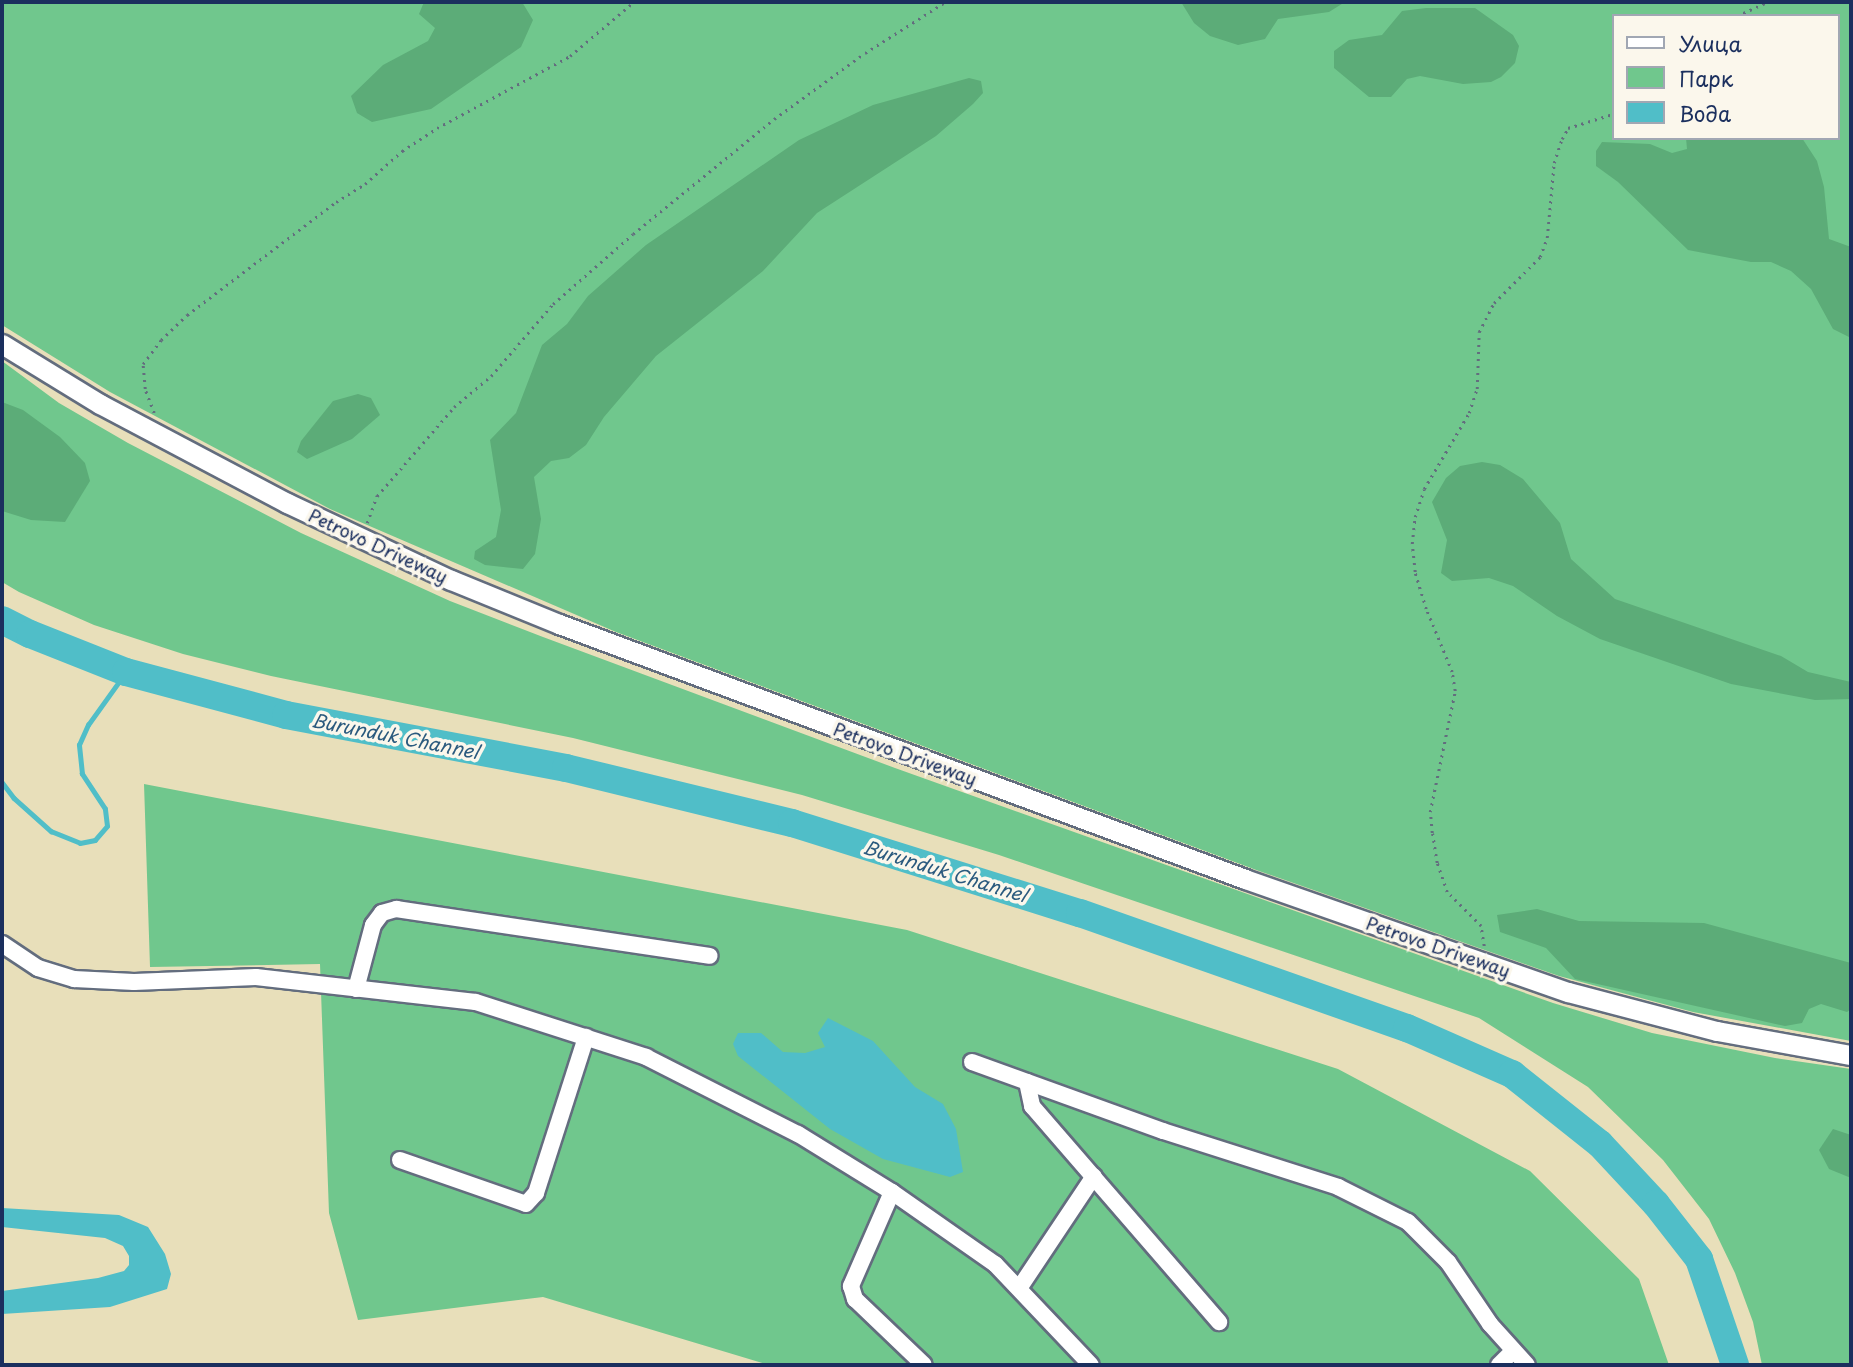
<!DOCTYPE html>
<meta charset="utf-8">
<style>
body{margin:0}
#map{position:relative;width:1853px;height:1367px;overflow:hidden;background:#e8dfba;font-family:"Playpen Sans",sans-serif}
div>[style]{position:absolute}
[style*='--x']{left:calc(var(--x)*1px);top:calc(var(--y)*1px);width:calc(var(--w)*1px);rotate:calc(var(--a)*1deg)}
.green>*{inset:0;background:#70c78d}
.forest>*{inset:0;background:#5cac78}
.water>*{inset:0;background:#50bec8}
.stream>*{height:4.5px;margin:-2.25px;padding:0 2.25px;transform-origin:2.25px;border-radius:2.25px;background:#50bec8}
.river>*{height:28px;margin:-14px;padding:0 14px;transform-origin:14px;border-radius:14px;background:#50bec8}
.path>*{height:2.5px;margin-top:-1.25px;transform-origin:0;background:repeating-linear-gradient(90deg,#636d7e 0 2px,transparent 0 7px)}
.roads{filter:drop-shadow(2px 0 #636d7e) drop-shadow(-2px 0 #636d7e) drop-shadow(0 2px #636d7e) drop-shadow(0 -2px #636d7e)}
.minor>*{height:16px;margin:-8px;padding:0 8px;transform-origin:8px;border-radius:8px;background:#fff}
.tertiary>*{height:19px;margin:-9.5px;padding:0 9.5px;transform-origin:9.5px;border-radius:9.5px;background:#fff}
span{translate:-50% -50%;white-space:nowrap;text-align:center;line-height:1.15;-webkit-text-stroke:7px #fbf7ec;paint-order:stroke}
.street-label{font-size:18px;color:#1b2f5e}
.water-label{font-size:19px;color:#2b5a7e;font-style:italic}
.frame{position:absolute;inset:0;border:4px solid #1b2f5e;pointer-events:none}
.legend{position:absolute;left:1612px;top:14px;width:228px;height:126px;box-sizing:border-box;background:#fbf7ec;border:2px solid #a1a7b3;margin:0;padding:9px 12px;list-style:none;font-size:21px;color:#1b2f5e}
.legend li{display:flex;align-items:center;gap:14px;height:35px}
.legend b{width:35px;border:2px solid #a1a7b3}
</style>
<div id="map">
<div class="green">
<div style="clip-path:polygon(evenodd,2px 2px,1851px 2px,1851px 1041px,1693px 1012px,1559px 976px,1259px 871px,616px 632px,330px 509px,110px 392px,2px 325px,2px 2px,1613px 16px,1837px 16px,1837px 138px,1613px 138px,1613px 16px)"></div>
<div style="clip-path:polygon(2px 361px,59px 403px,128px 443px,301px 533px,450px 601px,543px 637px,895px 768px,1553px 1003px,1652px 1033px,1775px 1058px,1851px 1069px,1851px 1365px,1762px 1365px,1753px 1322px,1735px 1273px,1709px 1219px,1663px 1160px,1588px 1087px,1479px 1018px,999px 855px,802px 795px,573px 738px,271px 676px,183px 654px,94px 625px,19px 592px,2px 582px)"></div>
<div style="clip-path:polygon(144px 784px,907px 930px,1338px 1069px,1530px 1171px,1639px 1279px,1669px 1365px,769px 1365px,543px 1297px,358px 1320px,329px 1213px,320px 964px,150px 967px)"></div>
</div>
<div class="forest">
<div style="clip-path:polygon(424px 2px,522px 2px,533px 20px,521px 47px,431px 109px,372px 122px,357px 113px,351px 96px,383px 65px,428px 41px,435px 28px,419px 14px)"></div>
<div style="clip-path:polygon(1181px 2px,1345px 2px,1329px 12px,1278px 19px,1265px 39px,1238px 45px,1210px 36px,1194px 23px)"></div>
<div style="clip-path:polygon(1426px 8px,1475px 8px,1513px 35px,1519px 46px,1515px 63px,1501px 77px,1491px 82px,1463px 84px,1420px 76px,1407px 79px,1391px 97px,1369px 97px,1334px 68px,1334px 51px,1349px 40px,1382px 35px,1402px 11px)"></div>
<div style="clip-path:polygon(969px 78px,981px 81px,983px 93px,973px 104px,936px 136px,817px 213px,763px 271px,656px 356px,604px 417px,586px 445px,569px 458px,551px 461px,534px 477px,541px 519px,535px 554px,523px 569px,485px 565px,474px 559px,475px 551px,496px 537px,501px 510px,490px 440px,516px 413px,542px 345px,567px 324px,588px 296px,646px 245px,799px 140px,873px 105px)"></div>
<div style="clip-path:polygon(1686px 138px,1802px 138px,1817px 161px,1824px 187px,1829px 239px,1851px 247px,1851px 338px,1833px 329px,1811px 289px,1791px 271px,1771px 262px,1751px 262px,1688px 250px,1618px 182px,1596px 166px,1596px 151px,1602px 142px,1650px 144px,1672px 153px,1687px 149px)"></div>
<div style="clip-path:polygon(358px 394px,371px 398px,380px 415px,352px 439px,307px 459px,297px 452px,301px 441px,333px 401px)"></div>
<div style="clip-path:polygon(2px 402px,23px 410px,60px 437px,85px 463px,90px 481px,65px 522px,31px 520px,2px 511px)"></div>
<div style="clip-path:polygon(1482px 462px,1500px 465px,1523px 479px,1560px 523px,1571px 559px,1615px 599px,1781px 656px,1808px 672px,1851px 682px,1851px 699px,1815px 700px,1731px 684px,1600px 639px,1557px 616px,1513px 586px,1489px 578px,1452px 581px,1441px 573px,1447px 540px,1432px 502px,1446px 478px,1460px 466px)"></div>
<div style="clip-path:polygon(1537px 909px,1579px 921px,1704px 923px,1851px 963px,1851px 1009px,1847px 1012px,1821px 1004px,1809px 1009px,1802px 1023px,1785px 1026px,1575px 979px,1546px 948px,1500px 932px,1497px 915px)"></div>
<div style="clip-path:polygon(1833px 1129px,1851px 1135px,1851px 1178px,1829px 1169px,1819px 1150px)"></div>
</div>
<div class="water">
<div style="clip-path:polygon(828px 1018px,873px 1041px,915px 1087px,943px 1104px,956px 1129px,963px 1172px,950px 1177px,883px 1159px,830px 1129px,738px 1056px,733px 1044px,738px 1033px,761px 1033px,783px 1052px,805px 1053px,825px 1047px,818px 1033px)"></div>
<div style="clip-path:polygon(2px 1208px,119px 1215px,148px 1227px,165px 1254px,171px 1274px,167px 1289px,110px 1307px,2px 1314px,2px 1291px,98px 1278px,124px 1271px,129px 1265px,129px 1256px,123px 1246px,105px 1238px,2px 1227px)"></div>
</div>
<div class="stream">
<div style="--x:2;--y:782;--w:20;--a:53"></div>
<div style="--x:14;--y:798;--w:50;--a:41.7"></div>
<div style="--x:51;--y:831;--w:31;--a:22"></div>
<div style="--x:80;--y:843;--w:15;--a:-11"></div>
<div style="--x:95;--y:840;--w:18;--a:-49"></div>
<div style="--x:107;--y:826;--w:17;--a:-97"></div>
<div style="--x:105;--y:809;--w:42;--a:-123.3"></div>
<div style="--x:82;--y:774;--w:29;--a:-96"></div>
<div style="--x:79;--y:745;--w:22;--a:-66"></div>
<div style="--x:88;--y:725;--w:65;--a:-54.4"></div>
</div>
<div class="river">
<div style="--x:2;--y:620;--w:31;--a:27"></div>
<div style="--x:30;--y:634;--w:103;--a:21.6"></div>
<div style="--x:126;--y:672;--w:166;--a:15"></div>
<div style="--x:286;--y:715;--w:285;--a:10.7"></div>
<div style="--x:566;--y:768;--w:233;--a:13.7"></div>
<div style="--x:792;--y:823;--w:302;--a:17.4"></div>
<div style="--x:1080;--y:913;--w:347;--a:19.4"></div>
<div style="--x:1407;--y:1028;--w:115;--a:23.7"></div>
<div style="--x:1512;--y:1074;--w:112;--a:38.5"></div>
<div style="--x:1600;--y:1144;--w:82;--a:47"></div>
<div style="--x:1656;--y:1204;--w:70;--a:52"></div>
<div style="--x:1699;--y:1259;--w:112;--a:71.2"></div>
</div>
<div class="path">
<div style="--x:1737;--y:16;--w:33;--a:-25"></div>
<div style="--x:154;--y:413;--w:26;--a:-111"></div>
<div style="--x:145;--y:389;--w:25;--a:-95"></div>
<div style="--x:143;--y:364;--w:30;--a:-53"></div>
<div style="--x:161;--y:340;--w:36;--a:-44"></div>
<div style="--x:187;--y:315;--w:187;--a:-37.2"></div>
<div style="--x:336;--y:202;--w:34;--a:-32"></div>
<div style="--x:365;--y:184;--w:50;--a:-41.7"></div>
<div style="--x:402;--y:151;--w:42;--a:-33.3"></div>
<div style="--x:437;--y:128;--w:151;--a:-28.4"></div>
<div style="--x:570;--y:56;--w:84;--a:-40.2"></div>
<div style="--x:367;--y:523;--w:29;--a:-70"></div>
<div style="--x:377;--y:496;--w:118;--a:-49.1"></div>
<div style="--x:454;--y:407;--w:48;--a:-40"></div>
<div style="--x:491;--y:376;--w:95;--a:-49.3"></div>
<div style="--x:553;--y:304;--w:106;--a:-41.2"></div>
<div style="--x:633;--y:234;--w:182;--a:-39.2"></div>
<div style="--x:774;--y:119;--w:112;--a:-36"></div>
<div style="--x:865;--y:53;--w:95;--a:-32.5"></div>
<div style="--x:1484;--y:946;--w:20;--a:-99"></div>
<div style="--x:1481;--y:926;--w:48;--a:-135"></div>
<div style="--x:1447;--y:892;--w:31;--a:-109"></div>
<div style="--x:1437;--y:863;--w:30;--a:-99"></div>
<div style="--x:1432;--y:833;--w:21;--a:-95"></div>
<div style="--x:1430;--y:812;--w:124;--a:-78.3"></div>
<div style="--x:1455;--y:691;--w:19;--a:-99"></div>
<div style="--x:1452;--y:672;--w:68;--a:-112.4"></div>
<div style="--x:1426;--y:609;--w:39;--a:-107"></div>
<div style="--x:1415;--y:572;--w:28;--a:-96"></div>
<div style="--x:1412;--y:544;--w:27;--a:-84"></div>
<div style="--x:1415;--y:517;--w:29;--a:-72"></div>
<div style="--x:1424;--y:489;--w:88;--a:-59.4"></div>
<div style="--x:1469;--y:413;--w:25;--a:-72"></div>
<div style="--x:1477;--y:389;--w:57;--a:-88"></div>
<div style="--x:1479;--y:332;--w:33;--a:-63"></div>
<div style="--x:1494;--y:303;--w:65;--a:-45"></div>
<div style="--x:1540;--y:257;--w:20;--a:-70"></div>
<div style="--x:1547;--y:238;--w:75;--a:-84.7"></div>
<div style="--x:1554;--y:163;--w:25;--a:-72"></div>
<div style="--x:1562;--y:139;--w:13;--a:-61"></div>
<div style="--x:1568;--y:128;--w:47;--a:-17.3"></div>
</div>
<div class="roads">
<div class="minor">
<div style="--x:2;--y:944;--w:43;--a:33.7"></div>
<div style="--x:38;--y:968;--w:38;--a:17"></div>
<div style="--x:74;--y:979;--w:60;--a:2.9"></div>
<div style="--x:134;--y:982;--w:122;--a:-2.3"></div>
<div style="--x:256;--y:977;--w:221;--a:6.5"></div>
<div style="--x:476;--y:1002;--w:179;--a:17.9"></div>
<div style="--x:646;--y:1057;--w:170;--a:26.9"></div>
<div style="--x:798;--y:1134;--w:110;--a:31.7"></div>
<div style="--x:892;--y:1192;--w:126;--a:35"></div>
<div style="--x:995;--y:1264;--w:139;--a:46.5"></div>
<div style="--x:356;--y:989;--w:66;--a:-75.1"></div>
<div style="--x:373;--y:925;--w:15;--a:-53"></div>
<div style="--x:382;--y:913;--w:15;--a:-16"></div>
<div style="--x:396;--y:909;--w:317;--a:8.5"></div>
<div style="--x:972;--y:1062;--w:203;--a:19.9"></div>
<div style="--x:1163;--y:1131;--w:184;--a:17.7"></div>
<div style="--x:1338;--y:1187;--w:78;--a:26.6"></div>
<div style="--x:1408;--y:1222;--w:57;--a:45"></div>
<div style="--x:1448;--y:1262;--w:75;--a:55.9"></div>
<div style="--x:1490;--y:1324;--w:55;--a:47.9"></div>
<div style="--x:1027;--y:1082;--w:25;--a:78"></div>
<div style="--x:1032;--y:1106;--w:286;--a:49.1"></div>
<div style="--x:400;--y:1160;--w:133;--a:19.2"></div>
<div style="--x:526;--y:1204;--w:15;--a:-48"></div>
<div style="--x:536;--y:1193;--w:164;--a:-72.2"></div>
<div style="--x:892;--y:1192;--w:103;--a:113.6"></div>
<div style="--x:851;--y:1286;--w:14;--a:73"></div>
<div style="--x:855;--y:1299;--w:95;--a:43.7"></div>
<div style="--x:1020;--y:1287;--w:133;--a:-56.3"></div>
<div style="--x:1499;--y:1365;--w:20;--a:-45"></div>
</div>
<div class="tertiary">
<div style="--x:2;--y:344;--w:115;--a:31.5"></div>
<div style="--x:100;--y:404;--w:212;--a:27.9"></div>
<div style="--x:287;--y:503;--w:181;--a:25.2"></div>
<div style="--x:451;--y:580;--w:117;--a:22.2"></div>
<div style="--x:559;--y:624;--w:732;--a:20.39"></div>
<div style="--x:1245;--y:879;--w:342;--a:19.3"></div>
<div style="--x:1568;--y:992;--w:154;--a:14.7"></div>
<div style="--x:1717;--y:1031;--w:136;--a:10.2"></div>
</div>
</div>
<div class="street-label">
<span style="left:378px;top:546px;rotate:25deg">Petrovo Driveway</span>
<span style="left:905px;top:754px;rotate:20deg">Petrovo Driveway</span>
<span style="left:1438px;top:947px;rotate:19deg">Petrovo Driveway</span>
</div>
<div class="water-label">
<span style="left:395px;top:736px;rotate:11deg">Burunduk Channel</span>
<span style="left:945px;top:871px;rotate:17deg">Burunduk Channel</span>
</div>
<div class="frame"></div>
<ul class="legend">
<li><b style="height:9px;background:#fff"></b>Улица</li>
<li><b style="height:19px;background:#70c78d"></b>Парк</li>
<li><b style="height:19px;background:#50bec8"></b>Вода</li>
</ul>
</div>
